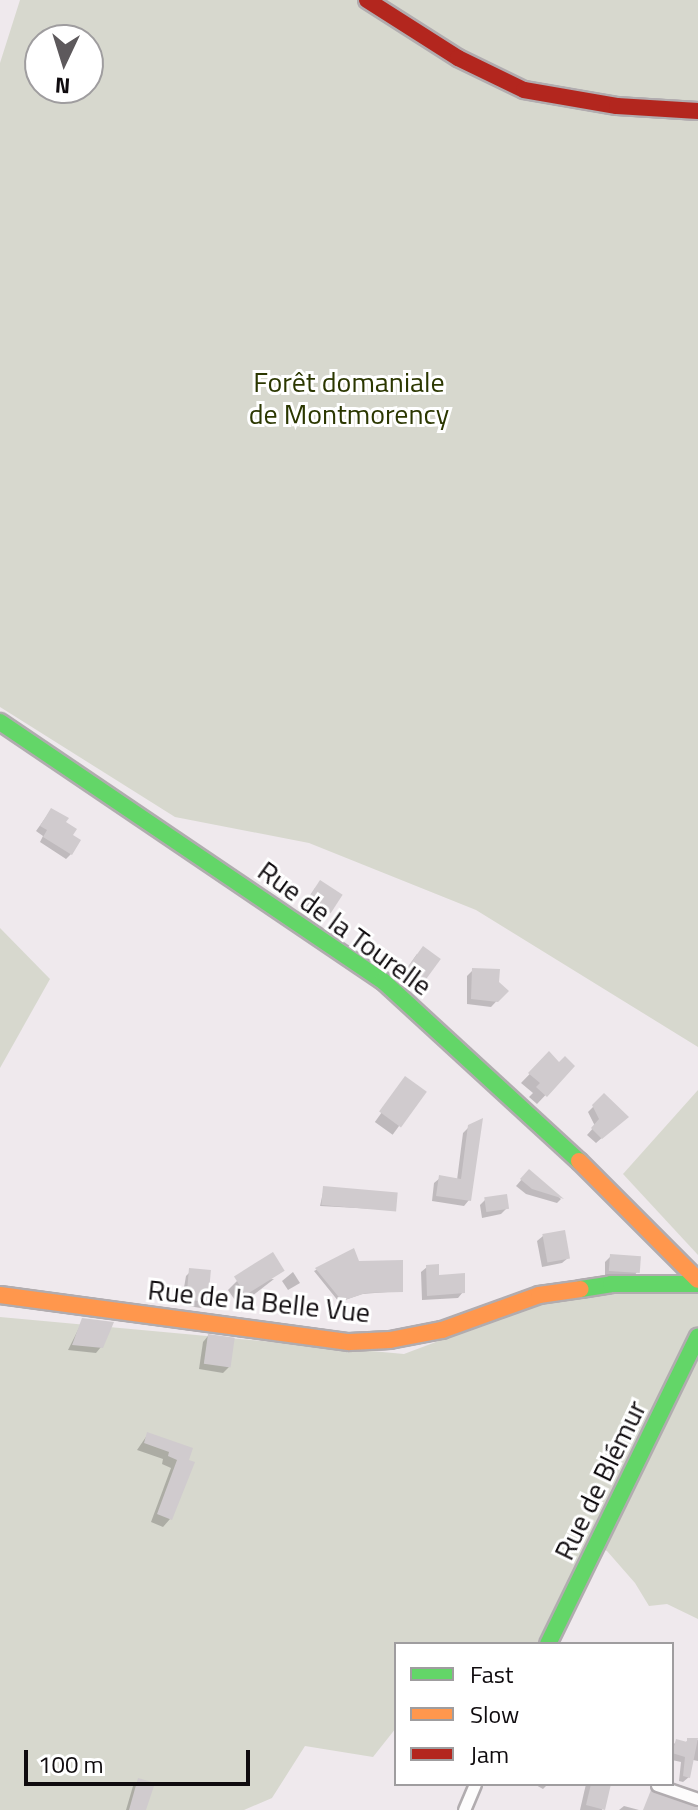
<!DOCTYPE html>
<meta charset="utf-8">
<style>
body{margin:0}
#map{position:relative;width:698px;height:1810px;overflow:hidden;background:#efe9ed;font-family:"Titillium Web",sans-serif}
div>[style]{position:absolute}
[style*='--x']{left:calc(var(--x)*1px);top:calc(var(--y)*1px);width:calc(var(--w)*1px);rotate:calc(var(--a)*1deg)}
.green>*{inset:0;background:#d7d8ce}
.shadow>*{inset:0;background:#0003;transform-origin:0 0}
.building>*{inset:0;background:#d0cbce;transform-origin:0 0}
.roads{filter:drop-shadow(2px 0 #b1acaf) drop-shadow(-2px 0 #b1acaf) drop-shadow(0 2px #b1acaf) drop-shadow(0 -2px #b1acaf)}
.street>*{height:11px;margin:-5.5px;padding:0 5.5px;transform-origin:5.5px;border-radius:5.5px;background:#fdfcfc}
.fast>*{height:16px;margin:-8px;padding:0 8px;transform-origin:8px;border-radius:8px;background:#63d668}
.slow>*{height:16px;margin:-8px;padding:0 8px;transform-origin:8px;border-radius:8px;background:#ff974d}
.jam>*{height:16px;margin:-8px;padding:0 8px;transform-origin:8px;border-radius:8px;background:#b3261e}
span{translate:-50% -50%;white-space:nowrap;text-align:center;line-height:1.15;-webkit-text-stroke:6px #fff;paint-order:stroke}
.park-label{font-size:28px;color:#2b3700}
.street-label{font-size:28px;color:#0f0b0e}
.legend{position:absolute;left:394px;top:1642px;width:280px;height:144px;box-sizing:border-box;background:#fff;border:2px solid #9f9d9f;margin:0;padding:10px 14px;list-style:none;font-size:24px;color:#0f0b0e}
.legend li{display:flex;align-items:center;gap:16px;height:40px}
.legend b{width:40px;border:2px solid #9f9d9f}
.north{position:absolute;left:24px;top:24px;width:80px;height:80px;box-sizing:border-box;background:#fff;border:2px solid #9f9d9f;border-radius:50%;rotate:184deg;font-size:22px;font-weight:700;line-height:32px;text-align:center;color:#0f0b0e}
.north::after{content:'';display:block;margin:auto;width:28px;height:36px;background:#5d595c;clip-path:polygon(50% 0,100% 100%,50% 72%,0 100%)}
.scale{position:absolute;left:24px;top:1750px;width:226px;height:36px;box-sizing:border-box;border:4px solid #0f0b0e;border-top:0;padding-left:10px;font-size:24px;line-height:28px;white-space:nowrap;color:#0f0b0e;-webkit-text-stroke:6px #fff;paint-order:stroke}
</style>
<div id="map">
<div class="green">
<div style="clip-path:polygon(evenodd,20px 0,698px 0,698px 1047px,476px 910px,309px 843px,175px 817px,0 707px,0 63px,20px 0,40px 40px,88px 40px,88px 88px,40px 88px,40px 40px)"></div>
<div style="clip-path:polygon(0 928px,50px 979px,0 1068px)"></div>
<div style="clip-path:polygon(698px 1090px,698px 1255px,623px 1174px)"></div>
<div style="clip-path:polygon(698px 1291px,698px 1619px,667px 1604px,649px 1606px,635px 1583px,607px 1551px,591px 1542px,537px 1644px,396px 1644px,396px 1728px,373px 1757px,305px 1746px,272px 1798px,244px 1810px,0 1810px,0 1317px,404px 1354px,531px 1306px,608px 1293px)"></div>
</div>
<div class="shadow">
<div style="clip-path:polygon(51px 810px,70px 836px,71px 854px,66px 859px,40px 842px,43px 836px,36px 831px)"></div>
<div style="clip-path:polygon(315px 888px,329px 913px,323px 918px,304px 905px)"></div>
<div style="clip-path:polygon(417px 954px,424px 979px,418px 985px,403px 974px)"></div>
<div style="clip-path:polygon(473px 970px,506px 991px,491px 1007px,467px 1004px,467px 976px)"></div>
<div style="clip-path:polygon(549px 1054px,559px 1065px,573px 1066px,537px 1104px,529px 1097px,533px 1093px,521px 1083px)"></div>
<div style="left:406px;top:1079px;width:22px;height:53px;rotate:36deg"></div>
<div style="clip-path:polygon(604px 1096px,626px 1117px,596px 1143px,587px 1135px,595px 1126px,588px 1112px)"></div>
<div style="clip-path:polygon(469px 1127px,469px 1200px,464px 1206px,432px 1201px,434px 1183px,440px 1178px,457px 1180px,463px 1133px)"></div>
<div style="clip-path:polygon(529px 1171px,561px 1199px,557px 1203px,526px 1194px,516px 1186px)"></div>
<div style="clip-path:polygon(324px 1188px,394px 1210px,320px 1206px)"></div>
<div style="clip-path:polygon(485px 1200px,506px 1209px,501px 1214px,482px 1218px,480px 1205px)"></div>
<div style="clip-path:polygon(543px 1236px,568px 1258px,562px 1263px,542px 1267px,537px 1241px)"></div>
<div style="clip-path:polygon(353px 1251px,357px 1263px,401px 1291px,362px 1294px,339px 1302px,314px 1271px)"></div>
<div style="clip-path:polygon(611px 1256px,638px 1271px,633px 1277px,605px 1275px,605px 1262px)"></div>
<div style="clip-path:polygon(427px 1267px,438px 1277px,463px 1292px,458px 1298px,422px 1300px,421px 1272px)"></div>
<div style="clip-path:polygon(192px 1270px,207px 1303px,201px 1308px,181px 1305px,186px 1276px)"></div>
<div style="clip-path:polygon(293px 1272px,300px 1283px,288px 1290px,282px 1281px)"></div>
<div style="clip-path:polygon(274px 1279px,239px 1306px,228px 1290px,237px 1281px)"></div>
<div style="clip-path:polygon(83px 1320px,101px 1347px,96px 1353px,68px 1350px)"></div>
<div style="clip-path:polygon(208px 1336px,229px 1367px,223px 1373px,199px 1369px,203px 1342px)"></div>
<div style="clip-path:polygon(148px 1434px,190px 1450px,170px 1519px,163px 1527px,151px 1522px,171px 1468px,162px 1464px,163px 1459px,137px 1450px)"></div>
<div style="clip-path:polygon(688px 1740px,698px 1740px,698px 1761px,693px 1760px,689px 1777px,683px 1782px,679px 1781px,681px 1762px,672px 1760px,672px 1746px,677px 1741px,684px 1744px)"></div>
<div style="clip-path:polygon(139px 1780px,144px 1810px,126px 1810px,133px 1786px)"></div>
<div style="clip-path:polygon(534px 1784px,548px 1784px,543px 1789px)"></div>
<div style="clip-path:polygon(586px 1784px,609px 1784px,602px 1810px,580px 1810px)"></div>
<div style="clip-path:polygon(624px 1806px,639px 1810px,619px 1810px)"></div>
</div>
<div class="building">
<div style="clip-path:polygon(51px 808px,69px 818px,66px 822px,77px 829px,73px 835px,81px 840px,72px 855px,43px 837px,47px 830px,40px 826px)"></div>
<div style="left:320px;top:880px;width:27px;height:22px;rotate:33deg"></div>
<div style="left:423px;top:946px;width:22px;height:28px;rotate:36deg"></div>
<div style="clip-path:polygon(472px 968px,500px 969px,499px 982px,509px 991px,498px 1002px,471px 999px)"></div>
<div style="clip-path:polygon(549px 1051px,559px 1062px,565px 1056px,575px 1066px,547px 1097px,536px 1087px,540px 1083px,528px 1073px)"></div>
<div style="left:405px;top:1076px;width:27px;height:44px;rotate:36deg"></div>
<div style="clip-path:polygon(604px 1093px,629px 1117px,602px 1139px,591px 1128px,599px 1119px,592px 1105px)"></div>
<div style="clip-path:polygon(483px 1118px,471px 1201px,436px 1196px,439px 1175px,461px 1179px,468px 1125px)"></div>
<div style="clip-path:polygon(529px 1169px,564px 1199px,532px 1189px,520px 1179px)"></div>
<div style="left:323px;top:1186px;width:75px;height:19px;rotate:5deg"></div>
<div style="left:507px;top:1194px;width:15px;height:23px;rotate:82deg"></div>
<div style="left:565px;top:1230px;width:29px;height:23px;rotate:80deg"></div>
<div style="clip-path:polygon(354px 1248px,359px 1261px,403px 1260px,403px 1292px,366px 1293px,342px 1301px,315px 1268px)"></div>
<div style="left:273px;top:1252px;width:22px;height:46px;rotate:58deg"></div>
<div style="left:610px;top:1254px;width:31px;height:17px;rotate:4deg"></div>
<div style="clip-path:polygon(439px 1264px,439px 1275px,465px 1273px,465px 1293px,427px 1296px,426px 1265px)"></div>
<div style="left:189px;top:1268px;width:22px;height:32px;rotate:5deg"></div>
<div style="clip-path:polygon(82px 1318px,114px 1322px,103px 1348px,72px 1345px)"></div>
<div style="left:208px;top:1334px;width:27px;height:30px;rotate:8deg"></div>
<div style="clip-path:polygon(147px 1432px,193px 1448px,189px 1460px,195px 1462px,172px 1520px,157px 1514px,177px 1460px,168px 1456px,169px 1452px,144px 1443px)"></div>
<div style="clip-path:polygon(687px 1738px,698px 1738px,690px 1778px,683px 1776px,685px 1757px,672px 1753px,676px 1739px,687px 1742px)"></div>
<div style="clip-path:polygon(138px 1778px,155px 1783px,146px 1810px,129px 1810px)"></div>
<div style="clip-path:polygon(591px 1784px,611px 1784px,605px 1810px,586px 1805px)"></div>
<div style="clip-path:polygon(651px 1790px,698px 1807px,698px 1810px,643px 1810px)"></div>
</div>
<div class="roads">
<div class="street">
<div style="--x:657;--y:1785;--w:43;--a:18.9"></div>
<div style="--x:464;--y:1810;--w:28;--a:-67"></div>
</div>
<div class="fast">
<div style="--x:0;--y:722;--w:462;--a:34.1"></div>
<div style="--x:383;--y:981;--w:266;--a:42.6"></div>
<div style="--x:581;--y:1289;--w:30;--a:-9"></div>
<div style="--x:611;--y:1284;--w:87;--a:0"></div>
<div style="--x:548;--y:1644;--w:342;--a:-64"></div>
</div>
<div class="slow">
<div style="--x:579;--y:1161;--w:168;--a:45"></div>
<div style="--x:0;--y:1295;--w:352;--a:7.7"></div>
<div style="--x:349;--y:1342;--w:41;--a:-2.8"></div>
<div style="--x:390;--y:1340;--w:53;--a:-10.9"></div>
<div style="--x:442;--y:1330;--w:103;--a:-19.8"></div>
<div style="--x:539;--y:1295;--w:42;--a:-8.1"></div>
</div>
<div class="jam">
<div style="--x:367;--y:0;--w:108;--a:32.5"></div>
<div style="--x:458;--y:58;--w:73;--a:25.9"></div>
<div style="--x:524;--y:90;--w:94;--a:9.8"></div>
<div style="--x:617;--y:106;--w:81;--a:3.5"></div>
</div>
</div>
<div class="park-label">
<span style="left:349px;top:398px">Forêt domaniale<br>de Montmorency</span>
</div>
<div class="street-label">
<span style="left:345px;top:928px;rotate:36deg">Rue de la Tourelle</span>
<span style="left:259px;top:1301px;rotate:6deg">Rue de la Belle Vue</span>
<span style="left:600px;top:1480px;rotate:-64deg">Rue de Blémur</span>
</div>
<ul class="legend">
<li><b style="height:10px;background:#63d668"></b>Fast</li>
<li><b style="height:10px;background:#ff974d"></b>Slow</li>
<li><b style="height:10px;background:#b3261e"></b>Jam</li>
</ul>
<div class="north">N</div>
<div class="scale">100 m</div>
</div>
